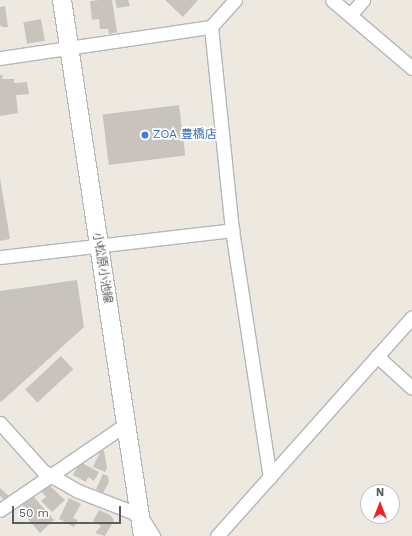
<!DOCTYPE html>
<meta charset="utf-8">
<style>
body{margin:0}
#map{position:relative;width:412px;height:536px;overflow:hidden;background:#ede9e0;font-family:"Work Sans","Noto Sans JP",sans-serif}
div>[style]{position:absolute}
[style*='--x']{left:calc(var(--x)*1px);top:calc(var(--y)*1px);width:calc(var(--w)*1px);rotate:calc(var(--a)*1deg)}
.building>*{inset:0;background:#c8c3bd;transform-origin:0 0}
.roads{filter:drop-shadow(1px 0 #b3b7bc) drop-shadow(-1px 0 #b3b7bc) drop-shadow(0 1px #b3b7bc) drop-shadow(0 -1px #b3b7bc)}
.street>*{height:13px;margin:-6.5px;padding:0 6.5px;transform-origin:6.5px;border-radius:6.5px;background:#fff}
.secondary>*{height:18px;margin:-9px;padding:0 9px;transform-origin:9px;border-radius:9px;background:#fff}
.dots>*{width:11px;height:11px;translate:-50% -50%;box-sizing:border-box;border:2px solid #fff;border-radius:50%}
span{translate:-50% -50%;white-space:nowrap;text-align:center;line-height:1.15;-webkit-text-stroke:3.5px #fff;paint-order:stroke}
.shop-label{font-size:12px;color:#366cbe}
.left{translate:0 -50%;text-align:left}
.street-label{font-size:12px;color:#595e62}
.north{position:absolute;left:360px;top:484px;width:40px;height:40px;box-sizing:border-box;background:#fff;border:1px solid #bdbfc0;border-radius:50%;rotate:0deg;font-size:11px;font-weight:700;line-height:16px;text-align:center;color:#595e62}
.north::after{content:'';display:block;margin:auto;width:14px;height:18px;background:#f22022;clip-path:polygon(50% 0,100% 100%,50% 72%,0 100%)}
.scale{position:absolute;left:12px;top:506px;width:109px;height:18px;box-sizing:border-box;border:2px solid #595e62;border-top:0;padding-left:5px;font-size:12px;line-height:14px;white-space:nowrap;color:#595e62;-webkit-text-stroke:3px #fff;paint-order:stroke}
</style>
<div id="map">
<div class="building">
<div style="clip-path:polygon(100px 0,112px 0,117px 32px,109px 34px,108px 29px,100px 29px,99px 19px,92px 20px,90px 1px)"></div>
<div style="clip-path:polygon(115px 0,128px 0,130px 6px,117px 8px)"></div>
<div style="clip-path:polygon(165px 0,198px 0,183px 17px)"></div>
<div style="clip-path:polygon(5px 6px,8px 27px,2px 27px,0 25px,0 7px)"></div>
<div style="left:41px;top:19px;width:22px;height:18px;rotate:80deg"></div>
<div style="clip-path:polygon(0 75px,3px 75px,2px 79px,14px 79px,14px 83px,27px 82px,29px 94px,16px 95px,18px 113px,0 116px)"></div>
<div style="left:179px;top:105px;width:51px;height:77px;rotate:83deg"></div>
<div style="clip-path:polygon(0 178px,10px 239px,0 241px)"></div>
<div style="clip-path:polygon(77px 280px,84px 327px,1px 402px,0 401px,0 291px)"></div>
<div style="left:61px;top:356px;width:18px;height:49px;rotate:47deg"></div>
<div style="clip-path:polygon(101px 450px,104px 451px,107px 468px,105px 472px,93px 467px)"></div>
<div style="clip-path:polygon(80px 462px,99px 472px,94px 481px,88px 477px,86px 482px,73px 475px)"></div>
<div style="clip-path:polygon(103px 474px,108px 476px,109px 482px,103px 493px,96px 489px)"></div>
<div style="clip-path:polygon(49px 485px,65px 500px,52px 512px,41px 501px,46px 497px,42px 492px)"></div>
<div style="clip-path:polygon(0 488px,9px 496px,4px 500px,0 496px)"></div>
<div style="clip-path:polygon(33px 496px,54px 520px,40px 533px,21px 511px,25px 508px,21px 504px)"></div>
<div style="clip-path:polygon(69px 498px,81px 504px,73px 518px,78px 520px,74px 527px,59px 519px)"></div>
<div style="clip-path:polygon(99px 510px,110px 515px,114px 520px,105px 536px,95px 533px,101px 526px,93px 521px)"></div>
</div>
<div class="roads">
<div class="street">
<div style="--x:235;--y:0;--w:36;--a:132"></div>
<div style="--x:211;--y:27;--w:204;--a:84.1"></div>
<div style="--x:232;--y:230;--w:250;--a:81.3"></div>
<div style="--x:332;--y:0;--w:105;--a:40.4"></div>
<div style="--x:350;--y:15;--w:20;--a:-49"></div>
<div style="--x:0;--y:58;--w:213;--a:-8.4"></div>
<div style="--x:0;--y:257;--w:234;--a:-6.6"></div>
<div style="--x:377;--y:356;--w:47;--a:42.4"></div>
<div style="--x:0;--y:423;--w:64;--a:48.1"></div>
<div style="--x:43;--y:471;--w:40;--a:29.7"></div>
<div style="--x:78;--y:491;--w:66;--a:21.2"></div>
<div style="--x:140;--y:515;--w:25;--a:58"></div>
<div style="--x:0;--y:510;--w:153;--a:-34.3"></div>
<div style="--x:217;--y:536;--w:293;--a:-48.3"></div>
</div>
<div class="secondary">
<div style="--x:62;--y:0;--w:542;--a:81.41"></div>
</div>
</div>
<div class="dots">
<div style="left:145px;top:135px;background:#3f7fe0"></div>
</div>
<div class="shop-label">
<span class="left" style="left:153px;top:135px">ZOA 豊橋店</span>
</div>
<div class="street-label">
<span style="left:102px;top:268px;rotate:81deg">小松原小池線</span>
</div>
<div class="north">N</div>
<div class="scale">50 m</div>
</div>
